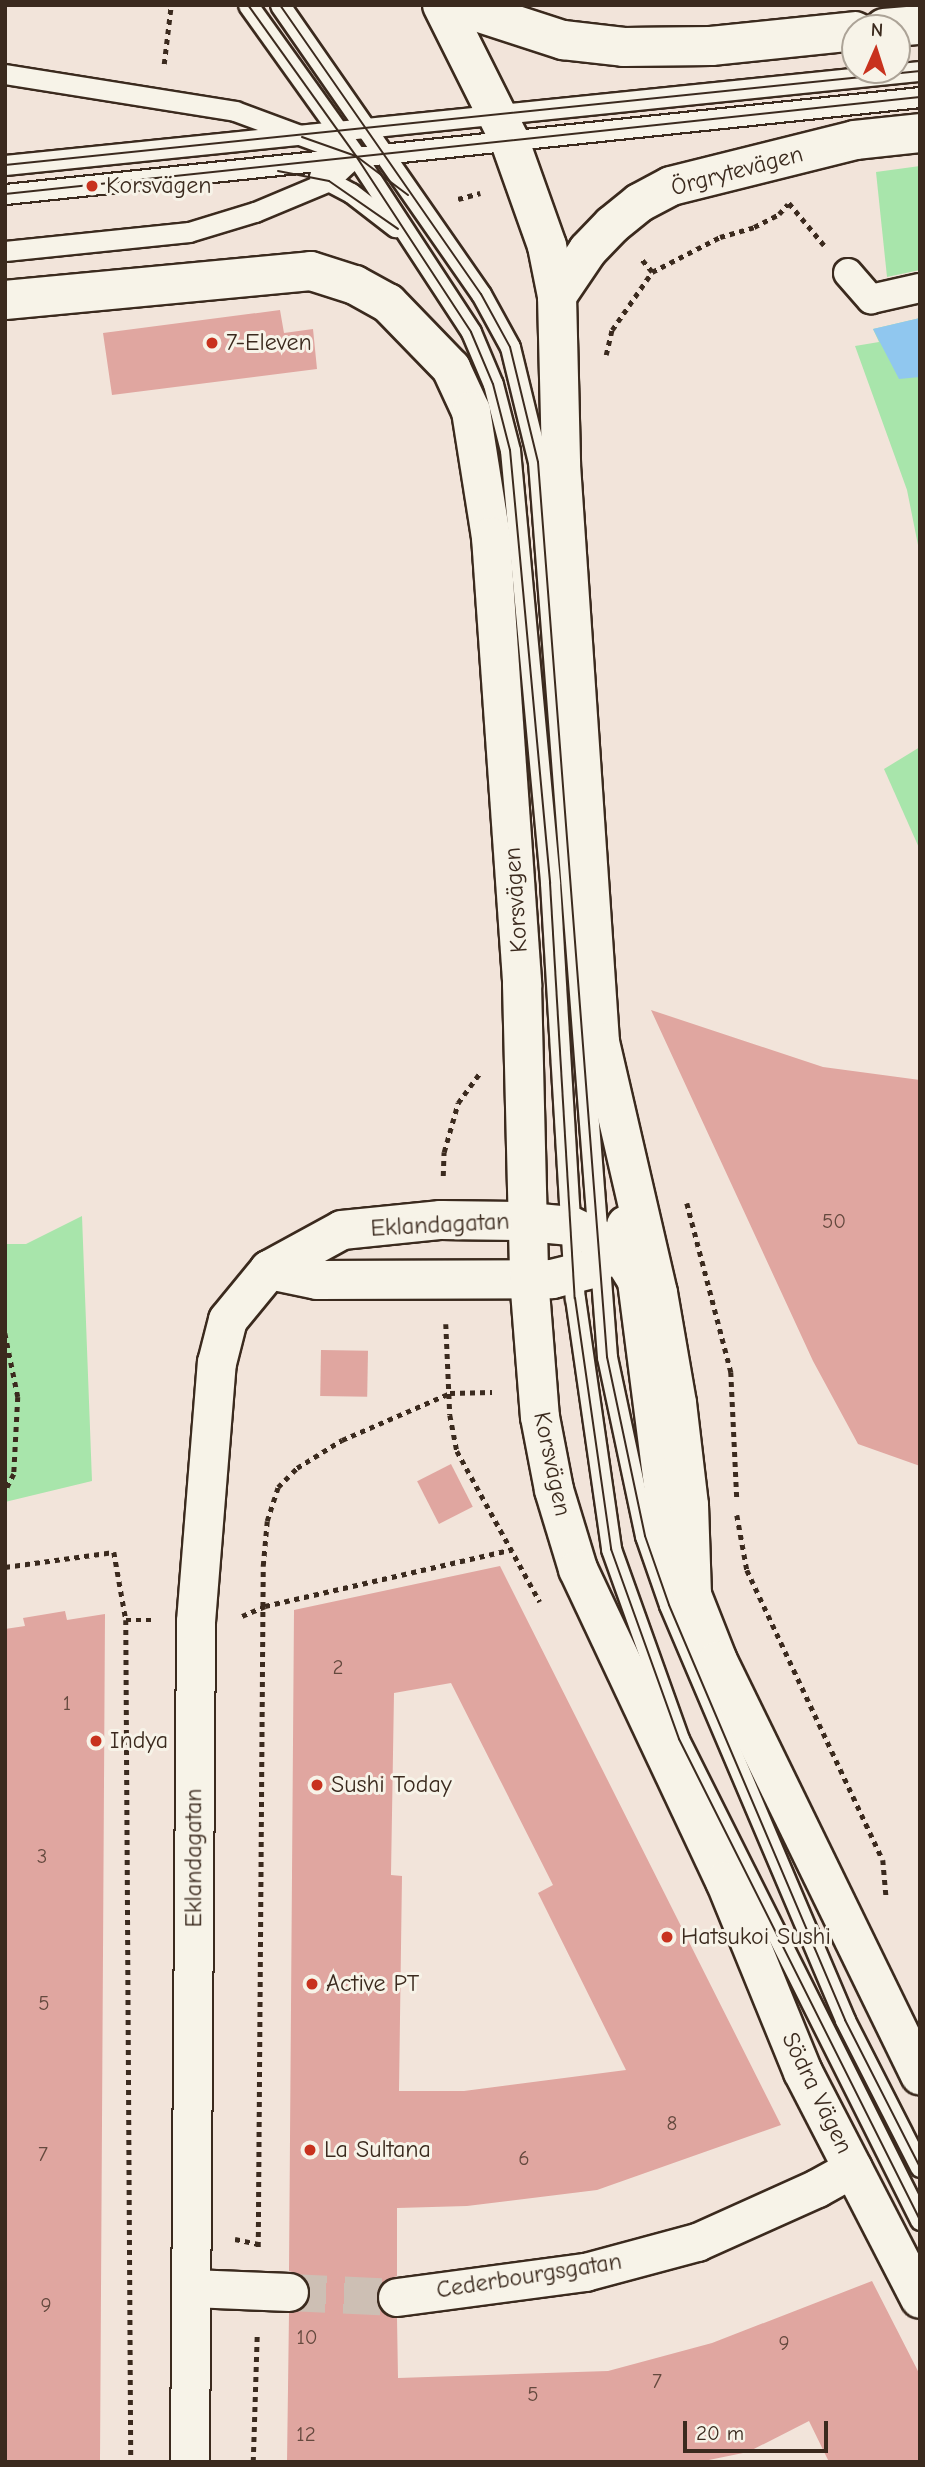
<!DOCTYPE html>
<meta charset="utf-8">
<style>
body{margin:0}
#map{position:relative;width:925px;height:2467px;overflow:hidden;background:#f2e4da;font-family:"Comic Neue",sans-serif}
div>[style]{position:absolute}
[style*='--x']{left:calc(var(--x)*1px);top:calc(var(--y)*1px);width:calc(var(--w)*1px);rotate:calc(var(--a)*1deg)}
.green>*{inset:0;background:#a8e5ab}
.water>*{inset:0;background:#90c7ef}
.building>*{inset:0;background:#e0a6a0;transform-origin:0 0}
.minor-tunnel>*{height:37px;margin-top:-18.5px;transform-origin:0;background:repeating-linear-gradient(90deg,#cdbfb4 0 37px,transparent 0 55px)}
.path>*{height:4.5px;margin-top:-2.25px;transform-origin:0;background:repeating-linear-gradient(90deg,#3b2a1e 0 5px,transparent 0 10px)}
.roads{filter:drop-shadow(2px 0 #3b2a1e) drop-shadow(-2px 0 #3b2a1e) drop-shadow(0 2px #3b2a1e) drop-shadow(0 -2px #3b2a1e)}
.service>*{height:19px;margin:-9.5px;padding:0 9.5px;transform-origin:9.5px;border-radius:9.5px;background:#f7f3e8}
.pedestrian>*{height:28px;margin:-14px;padding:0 14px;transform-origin:14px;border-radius:14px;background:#f7f3e8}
.minor>*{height:37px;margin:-18.5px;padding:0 18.5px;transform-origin:18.5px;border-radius:18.5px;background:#f7f3e8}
.tertiary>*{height:38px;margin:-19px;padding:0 19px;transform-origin:19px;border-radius:19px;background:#f7f3e8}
.secondary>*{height:38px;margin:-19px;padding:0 19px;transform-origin:19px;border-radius:19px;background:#f7f3e8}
.tram>*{height:2px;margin:-1px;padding:0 1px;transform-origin:1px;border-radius:1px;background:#3b2a1e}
.dots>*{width:19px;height:19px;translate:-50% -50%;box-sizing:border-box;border:4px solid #f7f3e8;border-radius:50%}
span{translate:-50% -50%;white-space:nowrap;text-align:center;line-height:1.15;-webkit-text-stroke:6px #f7f3e8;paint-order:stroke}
.number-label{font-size:21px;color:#64493e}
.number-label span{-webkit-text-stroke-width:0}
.street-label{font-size:24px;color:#3b2a1e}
.poi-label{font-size:24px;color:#3b2a1e}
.left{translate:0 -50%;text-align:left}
.frame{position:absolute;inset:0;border:7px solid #3b2a1e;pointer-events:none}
.north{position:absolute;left:841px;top:14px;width:70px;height:70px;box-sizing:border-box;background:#f7f3e8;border:2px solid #aca397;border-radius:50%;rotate:3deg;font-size:19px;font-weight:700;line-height:28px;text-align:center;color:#3b2a1e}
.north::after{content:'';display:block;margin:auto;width:24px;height:32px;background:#c8321e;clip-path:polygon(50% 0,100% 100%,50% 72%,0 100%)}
.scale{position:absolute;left:683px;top:2421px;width:145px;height:32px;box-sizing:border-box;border:4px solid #3b2a1e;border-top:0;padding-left:9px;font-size:21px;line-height:24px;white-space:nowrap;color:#3b2a1e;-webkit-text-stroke:5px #f7f3e8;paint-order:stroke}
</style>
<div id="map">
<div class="green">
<div style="clip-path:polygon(920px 166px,920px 270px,887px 277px,876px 172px)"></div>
<div style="clip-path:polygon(920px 318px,920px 555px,907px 490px,855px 346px,879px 342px,873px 329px)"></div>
<div style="clip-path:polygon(920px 747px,920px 850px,884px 769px)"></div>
<div style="clip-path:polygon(82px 1216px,92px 1481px,5px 1502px,5px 1244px,26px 1244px)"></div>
</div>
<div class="water">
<div style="clip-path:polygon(920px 318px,920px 377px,899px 379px,873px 329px)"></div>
</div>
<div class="building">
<div style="clip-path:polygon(280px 310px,284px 333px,313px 329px,317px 369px,112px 395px,103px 333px)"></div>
<div style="clip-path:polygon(651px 1010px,823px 1067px,920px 1080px,920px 1466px,858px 1444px,813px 1361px)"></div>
<div style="left:321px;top:1350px;width:47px;height:46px;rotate:1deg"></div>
<div style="left:451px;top:1464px;width:48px;height:38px;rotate:63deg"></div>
<div style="clip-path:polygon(evenodd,500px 1566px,781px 2125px,597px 2190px,467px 2206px,397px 2208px,397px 2276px,384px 2281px,376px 2299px,381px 2310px,397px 2318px,398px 2378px,608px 2371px,712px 2343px,872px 2281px,920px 2375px,920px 2462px,829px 2462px,809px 2421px,748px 2452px,699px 2462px,287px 2462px,289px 2313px,306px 2304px,310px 2292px,301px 2275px,289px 2271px,294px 1610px,500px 1566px,451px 1683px,553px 1885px,538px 1893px,626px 2070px,464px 2091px,399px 2091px,402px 1876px,391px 1875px,394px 1693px,451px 1683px)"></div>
<div style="clip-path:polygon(65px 1611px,67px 1620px,105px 1614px,100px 2462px,5px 2462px,5px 1629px,25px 1626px,23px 1618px)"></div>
</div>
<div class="minor-tunnel">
<div style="--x:289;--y:2292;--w:108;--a:2.7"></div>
</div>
<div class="path">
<div style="--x:164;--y:64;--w:59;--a:-83.2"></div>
<div style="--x:458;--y:199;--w:23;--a:-15"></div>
<div style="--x:789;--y:203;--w:55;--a:50.2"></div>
<div style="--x:652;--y:272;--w:76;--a:-27.2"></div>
<div style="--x:720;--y:237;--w:35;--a:-16"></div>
<div style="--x:754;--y:227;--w:28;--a:-27"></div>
<div style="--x:779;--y:214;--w:13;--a:-48"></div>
<div style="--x:606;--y:355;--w:26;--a:-77"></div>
<div style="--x:612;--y:330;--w:70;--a:-55.4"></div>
<div style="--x:652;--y:272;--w:17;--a:-130"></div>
<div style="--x:443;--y:1176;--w:24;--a:-88"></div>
<div style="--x:444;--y:1152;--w:51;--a:-74.1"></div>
<div style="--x:458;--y:1103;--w:36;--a:-54"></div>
<div style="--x:687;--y:1203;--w:175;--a:75.4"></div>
<div style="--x:731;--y:1372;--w:128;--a:87.3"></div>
<div style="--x:446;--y:1324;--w:91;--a:87.5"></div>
<div style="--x:450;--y:1415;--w:37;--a:79"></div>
<div style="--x:457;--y:1451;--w:172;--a:61.2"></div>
<div style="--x:5;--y:1333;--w:65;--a:78.5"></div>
<div style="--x:18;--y:1397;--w:77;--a:93"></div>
<div style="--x:14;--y:1474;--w:20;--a:117"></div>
<div style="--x:737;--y:1515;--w:56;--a:79.7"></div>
<div style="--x:747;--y:1570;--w:320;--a:64.9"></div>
<div style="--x:883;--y:1860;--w:38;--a:85"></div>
<div style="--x:5;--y:1567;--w:110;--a:-7.8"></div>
<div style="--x:114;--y:1552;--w:69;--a:80"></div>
<div style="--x:126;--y:1620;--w:842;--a:89.66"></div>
<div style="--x:242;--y:1616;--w:25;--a:-23"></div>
<div style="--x:265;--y:1606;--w:254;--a:-12.9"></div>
<div style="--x:126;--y:1620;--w:27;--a:0"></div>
<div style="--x:235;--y:2239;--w:24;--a:12"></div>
<div style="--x:258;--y:2247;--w:681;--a:-89.58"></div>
<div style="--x:263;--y:1566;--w:45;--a:-84.9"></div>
<div style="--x:267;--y:1521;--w:36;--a:-72"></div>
<div style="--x:278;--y:1487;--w:27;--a:-45"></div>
<div style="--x:297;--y:1468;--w:53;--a:-31.9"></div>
<div style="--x:342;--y:1440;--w:118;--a:-23.5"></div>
<div style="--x:450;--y:1393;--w:42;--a:-1.4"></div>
<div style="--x:253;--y:2462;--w:129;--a:-88.2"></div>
</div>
<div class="roads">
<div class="service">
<div style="--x:248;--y:5;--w:186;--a:54.4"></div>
<div style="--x:356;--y:156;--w:210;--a:56.8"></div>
<div style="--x:471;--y:332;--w:56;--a:67.1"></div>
<div style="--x:493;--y:384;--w:68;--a:75.6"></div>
<div style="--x:510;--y:450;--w:435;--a:84.7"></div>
<div style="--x:550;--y:883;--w:416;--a:86.6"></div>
<div style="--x:575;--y:1298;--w:254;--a:81.8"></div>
<div style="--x:611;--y:1549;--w:202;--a:70.3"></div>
<div style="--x:679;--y:1739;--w:538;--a:63.39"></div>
<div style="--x:280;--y:5;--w:352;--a:55.2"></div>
<div style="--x:481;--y:294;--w:60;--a:61.3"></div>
<div style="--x:510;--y:347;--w:118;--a:76.3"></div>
<div style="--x:538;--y:462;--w:898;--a:85.59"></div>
<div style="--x:607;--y:1357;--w:183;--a:78"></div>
<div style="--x:645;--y:1536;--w:73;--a:70.8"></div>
<div style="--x:669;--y:1605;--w:451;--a:67"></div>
<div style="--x:845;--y:2020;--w:165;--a:63"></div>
<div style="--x:5;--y:74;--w:233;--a:9.1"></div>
<div style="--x:235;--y:111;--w:127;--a:20.3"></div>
<div style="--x:5;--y:165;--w:920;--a:-5.87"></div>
<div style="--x:319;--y:176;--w:36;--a:28"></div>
<div style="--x:351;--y:193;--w:56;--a:37.7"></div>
<div style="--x:5;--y:194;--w:920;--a:-6.05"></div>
<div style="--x:5;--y:251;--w:185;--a:-5.9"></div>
<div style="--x:189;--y:232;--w:69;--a:-16.9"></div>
<div style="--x:255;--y:212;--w:80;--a:-22.7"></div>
<div style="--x:329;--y:181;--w:37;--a:-43"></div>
</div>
<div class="pedestrian">
<div style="--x:848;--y:273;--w:35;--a:49"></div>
<div style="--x:871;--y:299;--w:50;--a:-12.7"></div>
</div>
<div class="minor">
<div style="--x:191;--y:2288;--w:98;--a:2.3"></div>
<div style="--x:397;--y:2297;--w:190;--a:-7.6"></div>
<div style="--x:585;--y:2272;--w:116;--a:-15"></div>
<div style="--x:697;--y:2242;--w:132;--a:-24.2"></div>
<div style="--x:817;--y:2188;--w:41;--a:-29.1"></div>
</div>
<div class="tertiary">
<div style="--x:269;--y:1270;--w:49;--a:11.8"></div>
<div style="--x:317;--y:1280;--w:235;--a:-0.2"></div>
<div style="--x:552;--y:1279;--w:41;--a:-14"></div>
<div style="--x:592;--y:1269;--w:45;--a:-44.1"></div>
<div style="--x:624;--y:1238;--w:13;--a:-81"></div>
<div style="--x:190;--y:2462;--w:840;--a:-89.59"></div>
<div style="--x:196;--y:1622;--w:260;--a:-85.4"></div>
<div style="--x:217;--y:1363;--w:44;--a:-75.7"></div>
<div style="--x:228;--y:1320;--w:65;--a:-50.6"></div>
<div style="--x:269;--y:1270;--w:83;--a:-28.7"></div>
<div style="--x:342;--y:1230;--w:100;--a:-5.8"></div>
<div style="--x:441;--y:1220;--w:77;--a:0.7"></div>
<div style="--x:518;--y:1221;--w:53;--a:5.4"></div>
<div style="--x:571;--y:1226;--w:50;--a:25"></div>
<div style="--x:616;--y:1247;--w:40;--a:58"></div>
<div style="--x:637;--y:1281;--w:243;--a:82.7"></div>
<div style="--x:668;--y:1522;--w:61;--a:71.9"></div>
</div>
<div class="secondary">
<div style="--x:442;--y:5;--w:150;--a:63.4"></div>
<div style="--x:509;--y:139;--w:114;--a:70.4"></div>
<div style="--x:547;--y:246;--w:51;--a:78.7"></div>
<div style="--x:557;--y:296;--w:169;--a:88.6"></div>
<div style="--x:561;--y:465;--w:578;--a:86.13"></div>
<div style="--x:600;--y:1042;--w:258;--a:77"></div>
<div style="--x:658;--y:1293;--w:112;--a:80.2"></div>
<div style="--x:677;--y:1403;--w:103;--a:83.3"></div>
<div style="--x:689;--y:1505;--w:90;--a:88.1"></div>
<div style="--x:692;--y:1595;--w:71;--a:68.5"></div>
<div style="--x:718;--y:1661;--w:461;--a:64"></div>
<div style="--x:455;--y:5;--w:114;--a:18"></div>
<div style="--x:563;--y:40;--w:61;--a:6.5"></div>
<div style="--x:624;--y:47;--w:87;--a:-0.7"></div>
<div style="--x:711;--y:46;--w:145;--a:-5.9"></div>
<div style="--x:884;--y:28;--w:36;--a:-5"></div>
<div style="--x:557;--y:296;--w:55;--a:-56"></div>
<div style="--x:588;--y:250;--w:35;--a:-46"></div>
<div style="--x:612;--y:225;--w:35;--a:-39"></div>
<div style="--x:639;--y:203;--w:36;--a:-28"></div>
<div style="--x:671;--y:186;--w:190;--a:-14"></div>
<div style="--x:855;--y:140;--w:65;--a:-6.1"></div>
<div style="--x:5;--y:300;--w:307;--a:-5.4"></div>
<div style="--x:311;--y:271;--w:46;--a:17.7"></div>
<div style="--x:355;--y:285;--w:38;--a:29"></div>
<div style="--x:388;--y:303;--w:91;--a:45.9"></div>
<div style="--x:451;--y:368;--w:47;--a:65.1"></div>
<div style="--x:471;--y:411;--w:128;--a:81"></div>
<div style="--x:491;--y:537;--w:448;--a:86"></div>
<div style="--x:522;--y:984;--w:294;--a:88.6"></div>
<div style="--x:529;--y:1278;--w:139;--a:85.5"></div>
<div style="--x:540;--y:1417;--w:74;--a:79.1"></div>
<div style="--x:554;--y:1490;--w:83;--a:73.1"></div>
<div style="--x:578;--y:1569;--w:345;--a:64.8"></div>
<div style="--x:725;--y:1881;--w:206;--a:67.8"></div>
<div style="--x:803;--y:2072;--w:255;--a:62.7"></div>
</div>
</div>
<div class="tram">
<div style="--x:248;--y:5;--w:186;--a:54.4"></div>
<div style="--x:356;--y:156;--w:210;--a:56.8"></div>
<div style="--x:471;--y:332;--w:56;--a:67.1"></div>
<div style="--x:493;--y:384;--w:68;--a:75.6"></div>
<div style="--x:510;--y:450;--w:435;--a:84.7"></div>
<div style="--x:550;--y:883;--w:416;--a:86.6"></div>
<div style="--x:575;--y:1298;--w:254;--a:81.8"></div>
<div style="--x:611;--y:1549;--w:202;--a:70.3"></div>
<div style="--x:679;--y:1739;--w:538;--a:63.39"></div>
<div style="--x:280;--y:5;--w:352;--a:55.2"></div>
<div style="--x:481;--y:294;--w:60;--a:61.3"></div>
<div style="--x:510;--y:347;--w:118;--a:76.3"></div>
<div style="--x:538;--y:462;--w:898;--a:85.59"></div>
<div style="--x:607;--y:1357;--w:183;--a:78"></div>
<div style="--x:645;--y:1536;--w:73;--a:70.8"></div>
<div style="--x:669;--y:1605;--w:451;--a:67"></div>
<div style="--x:845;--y:2020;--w:165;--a:63"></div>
<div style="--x:302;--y:137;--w:57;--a:19.4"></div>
<div style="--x:356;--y:156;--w:65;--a:36.9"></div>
<div style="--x:5;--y:165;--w:920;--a:-5.87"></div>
<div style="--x:278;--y:171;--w:52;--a:11.1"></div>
<div style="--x:329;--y:181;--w:84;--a:34.8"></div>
<div style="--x:5;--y:194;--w:920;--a:-6.05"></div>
</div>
<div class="dots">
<div style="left:92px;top:186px;background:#c8321e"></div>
<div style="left:212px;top:343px;background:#c8321e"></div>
<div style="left:96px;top:1741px;background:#c8321e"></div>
<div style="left:317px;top:1785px;background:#c8321e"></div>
<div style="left:667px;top:1937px;background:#c8321e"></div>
<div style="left:312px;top:1984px;background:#c8321e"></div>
<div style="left:310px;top:2150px;background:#c8321e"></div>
</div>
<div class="number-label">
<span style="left:834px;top:1221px">50</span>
<span style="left:338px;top:1667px">2</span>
<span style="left:67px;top:1703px">1</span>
<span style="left:42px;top:1856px">3</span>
<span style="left:44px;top:2003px">5</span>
<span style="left:672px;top:2123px">8</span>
<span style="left:43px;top:2154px">7</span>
<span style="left:524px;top:2158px">6</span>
<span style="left:46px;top:2305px">9</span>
<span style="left:307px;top:2337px">10</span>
<span style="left:784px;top:2343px">9</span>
<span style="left:657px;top:2381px">7</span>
<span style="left:533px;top:2394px">5</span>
<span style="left:306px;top:2434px">12</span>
</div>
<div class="street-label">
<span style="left:737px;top:171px;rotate:-15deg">Örgrytevägen</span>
<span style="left:516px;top:900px;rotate:-94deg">Korsvägen</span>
<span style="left:440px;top:1225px;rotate:-3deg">Eklandagatan</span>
<span style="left:552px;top:1464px;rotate:78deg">Korsvägen</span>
<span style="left:194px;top:1858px;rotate:-90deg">Eklandagatan</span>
<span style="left:817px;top:2093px;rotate:64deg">Södra Vägen</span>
<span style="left:529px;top:2276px;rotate:-9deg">Cederbourgsgatan</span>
</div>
<div class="poi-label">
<span class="left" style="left:106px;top:186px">Korsvägen</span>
<span class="left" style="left:226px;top:343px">7-Eleven</span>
<span class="left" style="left:110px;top:1741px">Indya</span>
<span class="left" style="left:331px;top:1785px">Sushi Today</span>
<span class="left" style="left:681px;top:1937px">Hatsukoi Sushi</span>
<span class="left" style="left:326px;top:1984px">Active PT</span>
<span class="left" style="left:324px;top:2150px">La Sultana</span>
</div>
<div class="frame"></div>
<div class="north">N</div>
<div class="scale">20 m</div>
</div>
